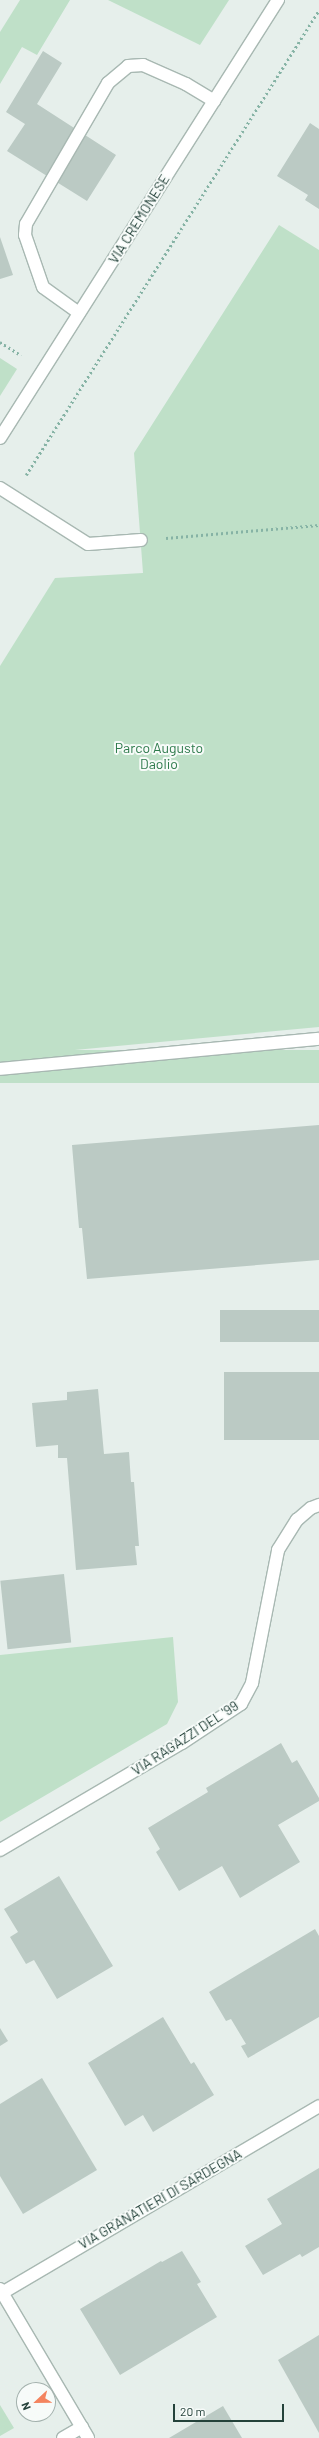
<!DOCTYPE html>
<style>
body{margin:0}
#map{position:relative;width:319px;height:2438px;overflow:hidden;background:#e6efeb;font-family:Barlow,sans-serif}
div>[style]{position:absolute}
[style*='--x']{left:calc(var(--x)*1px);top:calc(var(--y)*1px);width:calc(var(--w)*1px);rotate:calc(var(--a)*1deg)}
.green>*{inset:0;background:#bfe0c8;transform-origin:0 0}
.building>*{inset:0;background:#bbcac4;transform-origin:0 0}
.path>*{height:2.5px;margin-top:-1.25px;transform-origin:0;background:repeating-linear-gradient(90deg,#86b3a5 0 2px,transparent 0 5px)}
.roads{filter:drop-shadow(1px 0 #a8b8b2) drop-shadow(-1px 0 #a8b8b2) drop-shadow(0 1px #a8b8b2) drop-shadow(0 -1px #a8b8b2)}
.service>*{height:12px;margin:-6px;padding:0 6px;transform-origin:6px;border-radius:6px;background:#fff}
.minor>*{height:12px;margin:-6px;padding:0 6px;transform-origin:6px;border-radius:6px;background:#fff}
.secondary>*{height:12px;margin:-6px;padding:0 6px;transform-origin:6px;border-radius:6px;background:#fff}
span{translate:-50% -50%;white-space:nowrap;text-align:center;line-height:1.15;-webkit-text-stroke:4px #f7fbf9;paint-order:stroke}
.street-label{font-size:14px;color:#24423a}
.park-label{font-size:14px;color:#2d7a4b}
.north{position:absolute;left:16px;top:2382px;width:40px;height:40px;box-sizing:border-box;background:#f7fbf9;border:1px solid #a3b1ad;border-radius:50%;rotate:248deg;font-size:11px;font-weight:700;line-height:16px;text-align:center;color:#24423a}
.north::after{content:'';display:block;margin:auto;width:14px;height:18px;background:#f4845f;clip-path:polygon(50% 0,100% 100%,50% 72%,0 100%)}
.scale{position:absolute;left:173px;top:2404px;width:111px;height:18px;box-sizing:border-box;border:2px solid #24423a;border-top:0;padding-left:5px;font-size:12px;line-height:14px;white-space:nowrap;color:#24423a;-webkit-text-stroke:3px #f7fbf9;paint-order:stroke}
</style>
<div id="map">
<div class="green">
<div style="clip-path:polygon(20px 0,70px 0,37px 55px,22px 47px,0 84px,0 32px)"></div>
<div style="clip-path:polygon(108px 0,229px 0,200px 45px)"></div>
<div style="clip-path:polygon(279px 225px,319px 250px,319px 1027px,0 1057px,0 666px,55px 578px,143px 573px,134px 453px)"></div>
<div style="clip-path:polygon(0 358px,17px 369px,0 396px)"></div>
<div style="left:319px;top:1050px;width:33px;height:320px;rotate:90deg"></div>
<div style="clip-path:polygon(173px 1637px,178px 1702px,167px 1724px,0 1822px,0 1655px)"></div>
<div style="clip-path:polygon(0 2405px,14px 2428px,0 2436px)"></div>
</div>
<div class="building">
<div style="clip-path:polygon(43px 51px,62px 63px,37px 104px,116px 155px,87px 201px,7px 151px,25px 124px,6px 112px)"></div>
<div style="clip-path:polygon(310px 123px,319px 129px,319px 209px,305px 200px,308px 195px,277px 176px)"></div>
<div style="clip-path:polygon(0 237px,13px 275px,0 279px)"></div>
<div style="clip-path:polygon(319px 1125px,319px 1260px,87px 1279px,82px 1228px,79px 1228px,72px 1145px)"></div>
<div style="left:319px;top:1310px;width:32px;height:99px;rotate:90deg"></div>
<div style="left:319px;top:1372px;width:68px;height:95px;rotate:90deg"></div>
<div style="clip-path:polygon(98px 1389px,104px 1454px,129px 1452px,131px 1482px,134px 1482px,139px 1546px,135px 1546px,137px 1565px,76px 1570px,67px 1458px,58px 1458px,58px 1445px,36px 1447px,32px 1403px,67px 1400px,67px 1392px)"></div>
<div style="left:64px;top:1574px;width:69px;height:64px;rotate:84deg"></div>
<div style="clip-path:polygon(281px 1743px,292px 1763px,297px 1760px,319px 1798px,319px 1801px,278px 1825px,300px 1862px,240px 1898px,222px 1866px,179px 1891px,156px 1852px,160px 1849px,148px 1828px,208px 1792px,206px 1788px)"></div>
<div style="clip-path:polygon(59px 1876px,113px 1966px,57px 1999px,34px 1960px,26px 1964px,10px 1937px,18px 1932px,4px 1909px)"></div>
<div style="clip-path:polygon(315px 1929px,319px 1936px,319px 2017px,248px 2058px,241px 2046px,246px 2044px,231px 2019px,226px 2021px,209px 1992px)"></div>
<div style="clip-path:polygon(163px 2017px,191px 2064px,194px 2062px,214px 2095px,153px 2132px,143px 2115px,125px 2126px,88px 2063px)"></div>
<div style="clip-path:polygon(0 2028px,8px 2041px,0 2046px)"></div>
<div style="clip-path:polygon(42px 2078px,97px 2170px,23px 2214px,0 2176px,0 2104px)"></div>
<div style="clip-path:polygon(319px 2168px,319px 2247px,302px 2257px,300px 2254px,263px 2275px,245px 2246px,282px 2224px,267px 2199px)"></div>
<div style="clip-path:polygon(182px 2251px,201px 2282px,197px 2284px,217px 2317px,120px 2375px,80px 2309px,161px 2261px,162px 2262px)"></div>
<div style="clip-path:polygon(319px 2335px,319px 2433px,278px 2360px)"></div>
<div style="clip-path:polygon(223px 2406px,242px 2438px,169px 2438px)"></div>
</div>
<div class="path">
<div style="--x:0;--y:342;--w:25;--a:32"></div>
<div style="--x:26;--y:475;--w:550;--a:-57.78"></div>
<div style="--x:166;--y:538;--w:154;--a:-4.9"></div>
</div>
<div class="roads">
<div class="service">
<div style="--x:79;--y:313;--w:44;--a:-144.2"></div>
<div style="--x:43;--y:287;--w:55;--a:-109.1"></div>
<div style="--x:25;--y:235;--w:11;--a:-85"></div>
<div style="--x:26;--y:224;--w:163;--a:-59.8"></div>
<div style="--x:108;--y:83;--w:26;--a:-40"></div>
<div style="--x:128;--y:66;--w:15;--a:-4"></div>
<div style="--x:143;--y:65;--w:47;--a:23.8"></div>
<div style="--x:186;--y:84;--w:33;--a:31"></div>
<div style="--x:0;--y:488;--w:104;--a:32.5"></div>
<div style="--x:88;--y:544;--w:53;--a:-4.3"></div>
<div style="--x:0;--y:1069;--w:320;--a:-5.4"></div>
</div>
<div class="minor">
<div style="--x:0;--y:1850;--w:211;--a:-30.5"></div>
<div style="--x:182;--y:1743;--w:71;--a:-33.5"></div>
<div style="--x:241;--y:1704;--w:24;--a:-62"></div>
<div style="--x:252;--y:1683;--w:136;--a:-78.9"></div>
<div style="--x:278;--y:1550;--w:36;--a:-58"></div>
<div style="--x:297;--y:1520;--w:18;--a:-41"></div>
<div style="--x:311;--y:1508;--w:9;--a:-21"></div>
<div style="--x:0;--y:2289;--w:173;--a:59.4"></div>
<div style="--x:2;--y:2293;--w:368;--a:-30.5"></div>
<div style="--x:63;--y:2438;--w:22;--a:-30"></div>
</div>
<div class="secondary">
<div style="--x:0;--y:438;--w:519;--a:-57.6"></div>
</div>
</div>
<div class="street-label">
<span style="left:139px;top:219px;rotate:-58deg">VIA CREMONESE</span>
<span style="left:185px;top:1738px;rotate:-33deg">VIA RAGAZZI DEL '99</span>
<span style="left:160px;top:2199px;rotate:-30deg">VIA GRANATIERI DI SARDEGNA</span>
</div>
<div class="park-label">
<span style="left:159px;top:756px">Parco Augusto<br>Daolio</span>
</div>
<div class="north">N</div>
<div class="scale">20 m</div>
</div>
